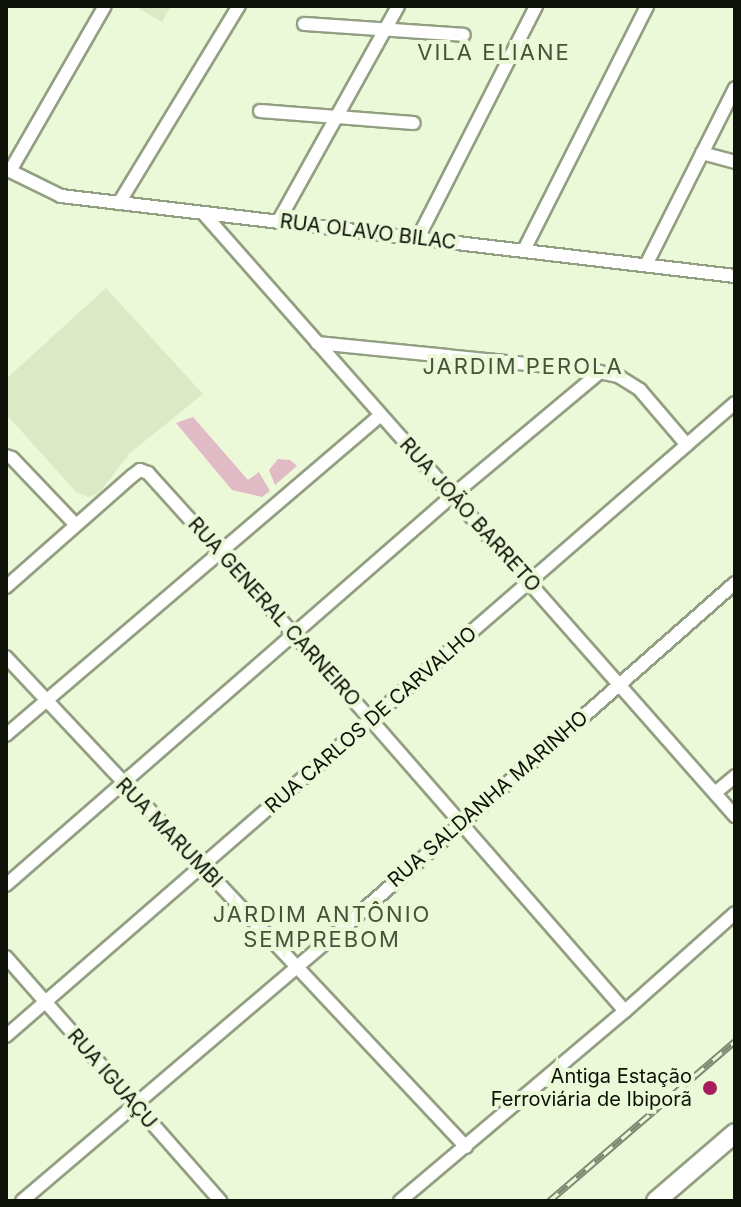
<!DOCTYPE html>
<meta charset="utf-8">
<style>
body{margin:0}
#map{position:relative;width:741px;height:1207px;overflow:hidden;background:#ecf9d9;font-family:Inter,sans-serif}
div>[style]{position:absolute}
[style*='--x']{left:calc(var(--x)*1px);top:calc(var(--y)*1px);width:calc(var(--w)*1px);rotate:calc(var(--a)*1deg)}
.built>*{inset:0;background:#dbeac5}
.green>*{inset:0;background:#e0bbc5}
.roads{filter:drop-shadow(2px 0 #939f82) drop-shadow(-2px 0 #939f82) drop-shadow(0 2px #939f82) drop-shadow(0 -2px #939f82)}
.street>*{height:12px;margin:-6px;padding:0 6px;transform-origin:6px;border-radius:6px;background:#fff}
.primary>*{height:18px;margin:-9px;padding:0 9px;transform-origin:9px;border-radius:9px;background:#fff}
.rail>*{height:7px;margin-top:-3.5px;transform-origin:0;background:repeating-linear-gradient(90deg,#ecf9d9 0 12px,#818a74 0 24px);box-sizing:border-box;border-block:2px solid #818a74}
.dots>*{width:22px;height:22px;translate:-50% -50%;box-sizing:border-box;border:4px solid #ecf9d9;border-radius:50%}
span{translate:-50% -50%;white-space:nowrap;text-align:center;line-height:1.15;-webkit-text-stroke:8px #ecf9d9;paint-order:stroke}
.street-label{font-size:20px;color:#0d1107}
.poi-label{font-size:20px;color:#0d1107}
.right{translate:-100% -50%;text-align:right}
.neighbourhood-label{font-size:22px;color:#485238;letter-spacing:2px}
.frame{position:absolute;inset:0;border:8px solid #0d1107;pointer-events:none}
</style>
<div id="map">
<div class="built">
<div style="clip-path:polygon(135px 6px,171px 6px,162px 22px)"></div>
<div style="clip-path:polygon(106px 288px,203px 394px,130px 453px,99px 493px,88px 497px,76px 492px,6px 414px,6px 379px)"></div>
</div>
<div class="green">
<div style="clip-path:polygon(193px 417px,248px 480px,259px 472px,270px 491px,262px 497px,232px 490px,176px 423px)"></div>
<div style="clip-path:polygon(278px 459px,290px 460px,297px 466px,275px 485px,269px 470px)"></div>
</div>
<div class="roads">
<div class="street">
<div style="--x:304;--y:24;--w:160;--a:3.9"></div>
<div style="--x:260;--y:111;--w:154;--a:4.5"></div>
<div style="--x:702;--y:153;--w:34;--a:15"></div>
<div style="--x:6;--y:169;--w:61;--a:26.1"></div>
<div style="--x:61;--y:196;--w:679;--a:6.77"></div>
<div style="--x:10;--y:171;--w:190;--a:-60.1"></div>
<div style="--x:119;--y:203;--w:231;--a:-58.7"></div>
<div style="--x:204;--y:214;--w:803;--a:48.59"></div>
<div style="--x:278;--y:222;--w:247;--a:-60.9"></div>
<div style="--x:418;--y:238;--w:260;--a:-63"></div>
<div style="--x:524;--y:250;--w:273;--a:-63.2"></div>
<div style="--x:646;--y:265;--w:198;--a:-63.3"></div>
<div style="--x:317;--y:343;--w:273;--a:5.7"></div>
<div style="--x:589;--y:370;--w:30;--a:12"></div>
<div style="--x:618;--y:376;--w:26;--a:32"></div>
<div style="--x:640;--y:390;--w:72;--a:49.5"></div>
<div style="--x:6;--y:456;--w:6;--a:18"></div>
<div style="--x:12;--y:458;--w:91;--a:46.3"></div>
<div style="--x:6;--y:587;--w:168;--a:-41.4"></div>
<div style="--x:132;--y:476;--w:10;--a:-37"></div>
<div style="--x:140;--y:470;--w:9;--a:21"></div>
<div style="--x:148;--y:473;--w:333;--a:47.9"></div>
<div style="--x:371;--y:720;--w:386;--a:48.9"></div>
<div style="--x:6;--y:657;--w:672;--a:46.81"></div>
<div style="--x:6;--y:735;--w:493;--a:-40.5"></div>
<div style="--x:715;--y:793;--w:26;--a:-40"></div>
<div style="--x:6;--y:885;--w:593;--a:-41.1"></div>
<div style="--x:453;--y:495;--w:192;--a:-39.9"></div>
<div style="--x:6;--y:957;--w:325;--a:48.7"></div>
<div style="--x:6;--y:1036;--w:965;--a:-40.97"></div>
<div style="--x:22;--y:1201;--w:421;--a:-40.4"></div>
<div style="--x:343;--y:928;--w:522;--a:-41.35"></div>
<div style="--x:400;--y:1201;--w:294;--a:-40.2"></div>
<div style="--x:625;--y:1011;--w:147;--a:-41.7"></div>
</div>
<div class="primary">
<div style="--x:656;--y:1201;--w:104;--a:-40.7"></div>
</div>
</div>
<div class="rail">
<div style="--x:549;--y:1201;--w:245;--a:-40.7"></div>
</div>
<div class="dots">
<div style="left:710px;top:1088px;background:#aa1d5d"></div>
</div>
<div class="street-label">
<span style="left:368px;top:232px;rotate:7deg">RUA OLAVO BILAC</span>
<span style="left:470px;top:515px;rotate:48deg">RUA JOÃO BARRETO</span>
<span style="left:274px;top:612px;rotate:48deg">RUA GENERAL CARNEIRO</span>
<span style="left:371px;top:720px;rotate:-41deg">RUA CARLOS DE CARVALHO</span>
<span style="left:488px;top:799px;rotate:-41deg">RUA SALDANHA MARINHO</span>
<span style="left:169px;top:833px;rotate:46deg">RUA MARUMBI</span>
<span style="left:112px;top:1079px;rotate:49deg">RUA IGUAÇU</span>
</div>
<div class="poi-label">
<span class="right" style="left:692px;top:1088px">Antiga Estação<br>Ferroviária de Ibiporã</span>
</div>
<div class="neighbourhood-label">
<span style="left:494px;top:53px">VILA ELIANE</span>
<span style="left:523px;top:367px">JARDIM PEROLA</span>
<span style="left:322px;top:927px">JARDIM ANTÔNIO<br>SEMPREBOM</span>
</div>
<div class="frame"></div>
</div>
